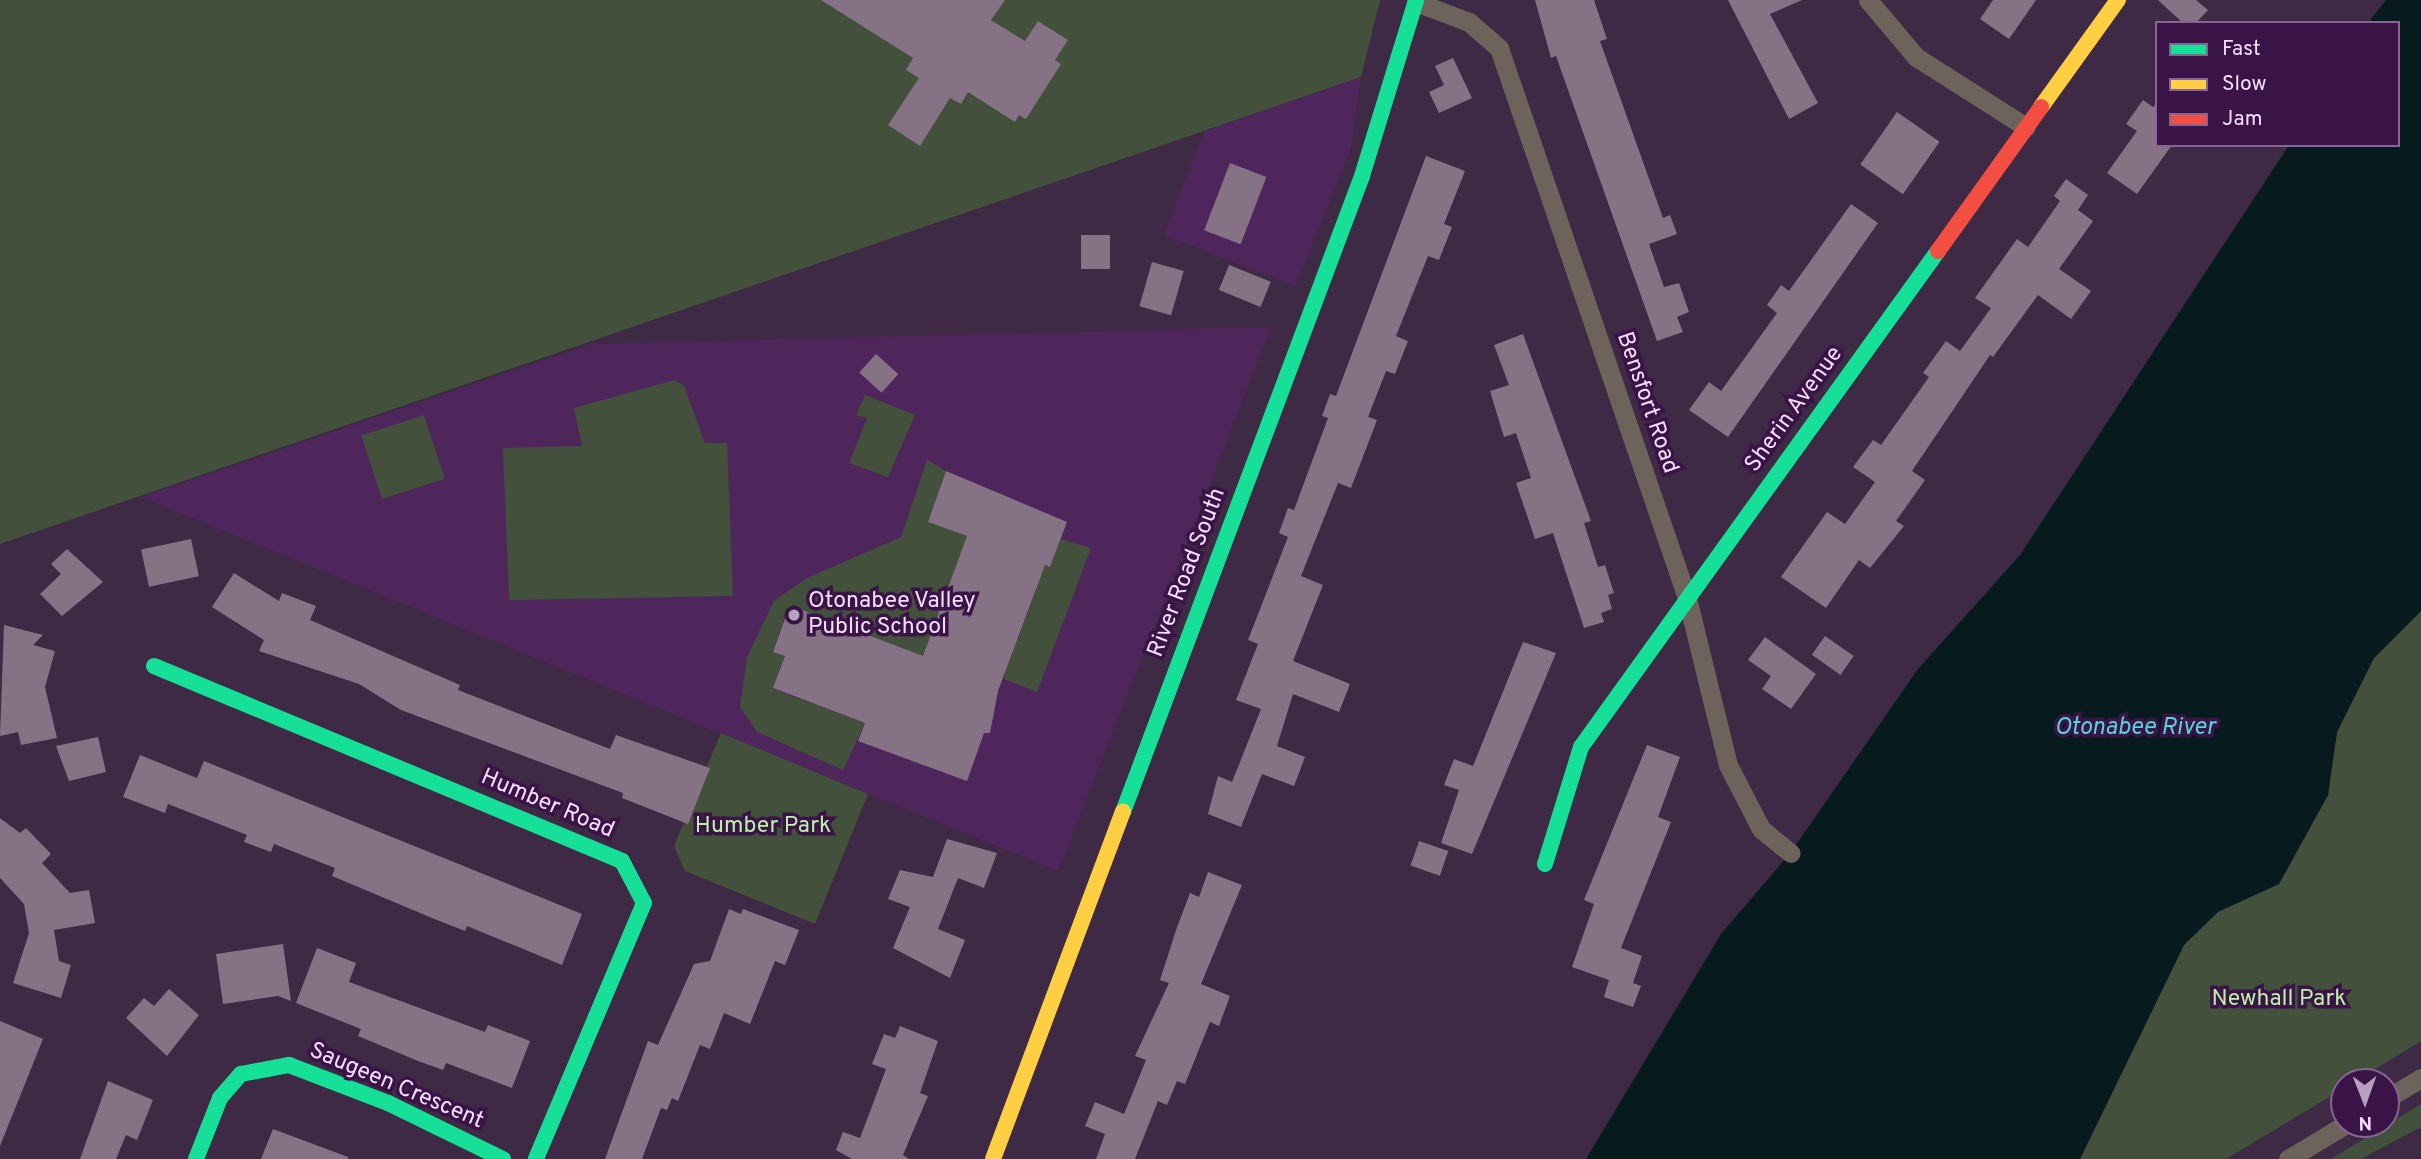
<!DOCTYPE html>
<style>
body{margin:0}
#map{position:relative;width:2421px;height:1159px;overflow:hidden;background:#3f2a46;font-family:Overpass,sans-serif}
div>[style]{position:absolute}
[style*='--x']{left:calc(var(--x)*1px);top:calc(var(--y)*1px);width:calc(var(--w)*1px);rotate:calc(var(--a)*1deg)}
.built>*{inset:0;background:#4f265c}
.green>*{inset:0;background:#42503c;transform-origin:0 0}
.water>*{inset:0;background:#071b1e}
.building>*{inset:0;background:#857285;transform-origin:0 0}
.street>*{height:19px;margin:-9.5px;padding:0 9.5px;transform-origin:9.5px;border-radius:9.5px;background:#6e635b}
.fast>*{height:16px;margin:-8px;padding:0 8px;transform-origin:8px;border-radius:8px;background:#16e098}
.slow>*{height:16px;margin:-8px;padding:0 8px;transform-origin:8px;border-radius:8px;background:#ffcf43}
.jam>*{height:16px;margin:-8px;padding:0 8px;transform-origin:8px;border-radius:8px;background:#f24e42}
.dots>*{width:19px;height:19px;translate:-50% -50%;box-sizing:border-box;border:4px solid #3a1347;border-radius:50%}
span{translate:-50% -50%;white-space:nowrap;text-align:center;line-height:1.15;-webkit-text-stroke:7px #3a1347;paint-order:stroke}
.street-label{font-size:23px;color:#f6dfff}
.poi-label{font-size:23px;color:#f6dfff}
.left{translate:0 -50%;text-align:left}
.park-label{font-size:23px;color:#bbf0a6}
.water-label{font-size:24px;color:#55d5d7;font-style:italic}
.legend{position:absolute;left:2155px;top:21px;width:245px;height:126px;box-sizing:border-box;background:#3a1347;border:2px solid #856591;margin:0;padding:9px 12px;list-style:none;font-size:21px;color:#f6dfff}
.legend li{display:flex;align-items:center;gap:14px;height:35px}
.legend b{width:35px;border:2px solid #856591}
.north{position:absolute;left:2330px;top:1068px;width:70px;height:70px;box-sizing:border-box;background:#3a1347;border:2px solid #856591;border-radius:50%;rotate:179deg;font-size:19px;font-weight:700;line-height:28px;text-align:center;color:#f6dfff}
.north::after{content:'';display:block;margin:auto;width:24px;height:32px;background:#b6a0be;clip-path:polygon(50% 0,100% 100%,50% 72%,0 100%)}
</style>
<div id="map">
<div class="built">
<div style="clip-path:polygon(1361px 77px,1351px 148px,1295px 286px,1164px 235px,1205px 131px)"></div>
<div style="clip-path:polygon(1271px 327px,1058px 871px,141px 497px,592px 344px)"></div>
</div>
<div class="green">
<div style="clip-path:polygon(0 0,1380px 0,1361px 77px,0 544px)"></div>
<div style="clip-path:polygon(675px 380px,684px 386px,705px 443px,727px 443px,733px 596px,509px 600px,503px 448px,582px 446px,574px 408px)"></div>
<div style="clip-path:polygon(865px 395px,915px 415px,888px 477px,849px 463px,867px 418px,856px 415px)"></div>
<div style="left:424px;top:415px;width:67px;height:66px;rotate:72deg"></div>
<div style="clip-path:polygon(927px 460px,946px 471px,928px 522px,970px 537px,925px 650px,928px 662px,802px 610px,800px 615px,787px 610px,773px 651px,785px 656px,773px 689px,865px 723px,843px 770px,757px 732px,740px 707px,747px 657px,774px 601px,807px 578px,901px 537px)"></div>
<div style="clip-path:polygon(1061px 539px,1091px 548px,1037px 692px,1004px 679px,1005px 673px,1036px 589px,1032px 560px,1050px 566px)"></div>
<div style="clip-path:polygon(2421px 611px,2421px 1041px,2354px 1082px,2344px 1082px,2344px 1088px,2226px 1159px,2080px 1159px,2184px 945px,2218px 911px,2279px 884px,2328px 795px,2337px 732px,2374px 658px)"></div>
<div style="clip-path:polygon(721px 733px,868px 794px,815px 924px,685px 871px,674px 846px)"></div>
<div style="clip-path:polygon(2421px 1104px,2421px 1127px,2361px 1159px,2331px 1159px)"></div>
</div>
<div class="water">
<div style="clip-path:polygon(2386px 0,2421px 0,2421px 611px,2374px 658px,2337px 732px,2328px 795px,2279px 884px,2218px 912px,2184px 945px,2080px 1159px,1586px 1159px,1721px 934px,1791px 852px,1918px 669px,2020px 555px,2289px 145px,2398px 145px,2398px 23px,2368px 23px)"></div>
</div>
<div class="building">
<div style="clip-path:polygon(821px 0,1005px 0,991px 20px,1025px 41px,1038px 21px,1068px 40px,1055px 60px,1061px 64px,1026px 119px,1019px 115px,1015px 122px,968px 92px,961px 104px,950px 98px,920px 146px,888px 125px,919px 78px,906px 70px,913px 58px)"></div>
<div style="clip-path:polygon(1535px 0,1594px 0,1607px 39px,1600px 41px,1643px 162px,1663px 218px,1670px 215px,1677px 234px,1649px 244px,1664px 287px,1679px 283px,1689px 312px,1677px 317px,1683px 332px,1657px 341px,1556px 56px,1551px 58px)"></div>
<div style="clip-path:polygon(1728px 0,1802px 0,1770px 14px,1818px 103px,1789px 119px)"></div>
<div style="clip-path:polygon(1993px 0,2036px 0,2009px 39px,1980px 19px)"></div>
<div style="clip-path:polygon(2158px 0,2196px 0,2208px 10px,2196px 23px,2183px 23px)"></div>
<div style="clip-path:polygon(1453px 58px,1472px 98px,1439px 113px,1429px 92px,1444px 85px,1435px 66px)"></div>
<div style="clip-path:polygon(2143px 100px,2153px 107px,2157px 103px,2157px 145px,2172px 145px,2137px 194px,2107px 173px,2137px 131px,2126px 124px)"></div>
<div style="left:1897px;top:112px;width:52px;height:64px;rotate:35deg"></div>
<div style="clip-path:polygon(1426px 156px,1465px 171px,1444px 224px,1452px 227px,1439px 260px,1428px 256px,1396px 336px,1408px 341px,1395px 374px,1386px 371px,1368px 417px,1377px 420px,1351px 488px,1338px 483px,1301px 576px,1323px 585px,1293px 661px,1350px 684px,1339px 712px,1293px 694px,1277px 746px,1305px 757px,1294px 786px,1262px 774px,1241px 827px,1208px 814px,1218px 776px,1232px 782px,1261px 709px,1236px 700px,1258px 644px,1248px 640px,1288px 537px,1279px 533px,1288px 508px,1294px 510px,1328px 418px,1322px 416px,1330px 394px,1336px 396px)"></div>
<div style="left:1230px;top:163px;width:39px;height:72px;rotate:21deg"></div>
<div style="clip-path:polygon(2066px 179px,2088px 195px,2078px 210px,2093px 221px,2059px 269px,2091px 291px,2071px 319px,2038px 295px,1993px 357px,1990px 355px,1912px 471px,1925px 480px,1896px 521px,1904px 526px,1870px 568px,1859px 560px,1826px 608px,1781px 577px,1827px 512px,1845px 524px,1875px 482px,1853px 467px,1873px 440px,1881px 445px,1929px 377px,1923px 373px,1946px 341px,1960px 351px,1991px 308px,1975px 298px,2017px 239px,2028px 247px,2060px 201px,2054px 196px)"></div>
<div style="clip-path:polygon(1851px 204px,1878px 223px,1728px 437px,1689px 410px,1709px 382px,1721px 391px,1777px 313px,1767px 305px,1781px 285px,1789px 291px)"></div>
<div style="left:1081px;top:235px;width:29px;height:34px"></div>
<div style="left:1152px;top:262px;width:33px;height:46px;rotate:16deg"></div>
<div style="left:1229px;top:265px;width:45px;height:27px;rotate:22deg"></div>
<div style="clip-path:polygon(1523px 334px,1591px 521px,1584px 523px,1598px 567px,1605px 565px,1614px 593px,1608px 595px,1612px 609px,1601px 613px,1604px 622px,1584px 628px,1553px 533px,1535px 539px,1516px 483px,1531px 478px,1516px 433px,1504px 437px,1490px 391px,1509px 385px,1494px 345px)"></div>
<div style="left:876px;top:354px;width:30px;height:25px;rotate:42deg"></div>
<div style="clip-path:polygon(946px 471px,1067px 522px,1050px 567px,1045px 565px,998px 691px,990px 733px,984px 733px,967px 781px,858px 741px,865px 723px,773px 688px,785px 656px,773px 652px,788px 610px,800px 615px,802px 610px,923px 656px,967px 536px,928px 522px)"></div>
<div style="left:191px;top:539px;width:38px;height:51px;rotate:78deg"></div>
<div style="clip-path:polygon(67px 549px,103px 582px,62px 616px,40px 594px,61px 574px,51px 564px)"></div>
<div style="clip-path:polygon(234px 573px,279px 601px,282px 593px,316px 606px,310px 620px,460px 685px,458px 690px,610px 749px,616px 735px,710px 768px,688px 824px,622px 798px,623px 793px,401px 710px,359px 684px,259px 651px,264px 640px,212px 607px)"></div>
<div style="clip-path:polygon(4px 625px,43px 635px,33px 645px,55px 651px,45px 687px,57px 738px,21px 745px,18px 732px,0 736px)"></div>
<div style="left:1825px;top:636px;width:35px;height:23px;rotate:35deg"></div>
<div style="clip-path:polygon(1765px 637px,1816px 674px,1791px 709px,1762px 689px,1771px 676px,1748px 660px)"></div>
<div style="clip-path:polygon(1523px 642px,1556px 653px,1472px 854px,1441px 843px,1459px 790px,1444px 785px,1454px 759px,1473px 766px)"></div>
<div style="clip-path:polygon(98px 737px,106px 772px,69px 781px,56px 746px)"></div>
<div style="clip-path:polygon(1647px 745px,1680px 757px,1658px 817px,1671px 822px,1621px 948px,1642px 956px,1633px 983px,1641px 986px,1633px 1007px,1604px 997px,1609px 980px,1572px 967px,1594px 904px,1584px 900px)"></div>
<div style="clip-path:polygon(140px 755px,197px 778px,204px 761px,582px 914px,562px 965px,467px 926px,465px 931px,432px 918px,332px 876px,335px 868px,274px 844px,271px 852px,244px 842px,247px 835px,168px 804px,165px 813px,123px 797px)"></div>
<div style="clip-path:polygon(0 818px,20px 833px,26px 828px,51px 854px,42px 863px,70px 893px,89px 890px,95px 923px,54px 930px,59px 961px,71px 965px,61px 998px,13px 983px,29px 933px,24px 904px,0 878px)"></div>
<div style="clip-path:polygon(947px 839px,997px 853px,984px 888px,958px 878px,938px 929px,965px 940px,950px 978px,893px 948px,910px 907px,888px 899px,900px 870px,933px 877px)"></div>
<div style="left:1419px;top:841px;width:31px;height:26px;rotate:19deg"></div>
<div style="clip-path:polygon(1208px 872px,1242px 885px,1201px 984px,1230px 996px,1219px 1026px,1210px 1022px,1185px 1084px,1177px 1081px,1167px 1105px,1158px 1101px,1135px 1159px,1096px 1159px,1105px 1134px,1085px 1126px,1095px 1102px,1124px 1114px,1146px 1060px,1135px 1056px,1169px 983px,1160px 980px,1176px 930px,1190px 893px,1199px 897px)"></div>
<div style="clip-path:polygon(729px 909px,741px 914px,743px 909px,799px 930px,785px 965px,775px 961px,750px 1024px,724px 1013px,710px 1049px,700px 1045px,678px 1101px,672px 1098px,667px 1110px,661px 1108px,642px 1159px,605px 1159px,648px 1041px,658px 1045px,694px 964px,710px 961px)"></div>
<div style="clip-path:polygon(283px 944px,291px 1001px,278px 996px,223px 1004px,216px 954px)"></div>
<div style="clip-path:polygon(317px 948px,356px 963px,349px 982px,485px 1032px,488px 1025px,530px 1041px,512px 1088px,446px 1063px,443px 1070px,418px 1061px,358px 1036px,361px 1029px,296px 1003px)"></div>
<div style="clip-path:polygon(169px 989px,199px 1015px,167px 1056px,126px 1018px,144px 998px,154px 1006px)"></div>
<div style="clip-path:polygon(0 1021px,43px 1039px,0 1146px)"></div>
<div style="clip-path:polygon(900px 1026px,938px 1041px,920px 1093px,928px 1096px,903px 1155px,909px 1159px,852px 1159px,836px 1150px,843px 1132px,860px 1138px,886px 1069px,872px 1064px,884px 1034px,895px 1038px)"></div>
<div style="clip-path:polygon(108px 1081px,153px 1100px,137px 1140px,126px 1135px,116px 1159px,80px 1159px)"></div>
<div style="clip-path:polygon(273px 1129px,348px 1157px,348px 1159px,261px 1159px)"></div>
</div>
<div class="street">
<div style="--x:1868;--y:0;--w:75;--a:49.9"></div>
<div style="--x:1916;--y:57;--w:130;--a:32.5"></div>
<div style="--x:1416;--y:2;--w:57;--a:20.7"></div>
<div style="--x:1469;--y:22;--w:40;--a:41"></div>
<div style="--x:1499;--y:48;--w:581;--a:71.13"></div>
<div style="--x:1687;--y:598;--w:172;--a:76.2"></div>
<div style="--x:1728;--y:765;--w:72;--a:62.7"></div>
<div style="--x:1761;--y:829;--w:38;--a:39"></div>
<div style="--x:2386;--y:1099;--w:41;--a:-31"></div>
<div style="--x:2288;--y:1159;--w:68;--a:-31.1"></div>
</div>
<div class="fast">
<div style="--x:154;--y:666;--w:507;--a:22.62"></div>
<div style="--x:622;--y:861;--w:47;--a:62.4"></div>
<div style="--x:644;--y:903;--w:278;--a:112.9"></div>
<div style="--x:1123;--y:812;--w:679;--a:-69.4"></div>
<div style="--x:1362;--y:176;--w:184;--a:-72.9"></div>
<div style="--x:1545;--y:864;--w:122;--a:-72.9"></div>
<div style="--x:1581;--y:747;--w:611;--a:-54.26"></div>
<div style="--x:196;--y:1159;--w:66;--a:-68.5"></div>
<div style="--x:220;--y:1098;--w:32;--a:-49"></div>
<div style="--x:241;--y:1074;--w:49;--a:-10.6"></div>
<div style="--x:289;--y:1065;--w:106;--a:21"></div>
<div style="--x:388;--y:1103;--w:128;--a:26"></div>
</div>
<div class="slow">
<div style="--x:2041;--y:107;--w:132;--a:-54.3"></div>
<div style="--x:993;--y:1159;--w:371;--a:-69.5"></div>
</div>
<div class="jam">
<div style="--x:1938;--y:251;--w:177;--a:-54.4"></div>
</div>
<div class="dots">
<div style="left:794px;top:615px;background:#b6a0be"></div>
</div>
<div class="street-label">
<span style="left:1646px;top:403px;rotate:71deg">Bensfort Road</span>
<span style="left:1795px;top:410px;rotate:-54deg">Sherin Avenue</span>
<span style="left:1188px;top:573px;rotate:-69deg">River Road South</span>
<span style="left:547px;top:805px;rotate:23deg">Humber Road</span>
<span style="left:396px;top:1087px;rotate:23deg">Saugeen Crescent</span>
</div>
<div class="poi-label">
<span class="left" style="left:808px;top:615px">Otonabee Valley<br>Public School</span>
</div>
<div class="park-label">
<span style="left:763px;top:827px">Humber Park</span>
<span style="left:2279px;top:1000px">Newhall Park</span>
</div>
<div class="water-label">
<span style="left:2135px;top:729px">Otonabee River</span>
</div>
<ul class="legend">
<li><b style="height:9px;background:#16e098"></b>Fast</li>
<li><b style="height:9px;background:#ffcf43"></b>Slow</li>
<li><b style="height:9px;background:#f24e42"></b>Jam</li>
</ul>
<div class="north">N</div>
</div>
